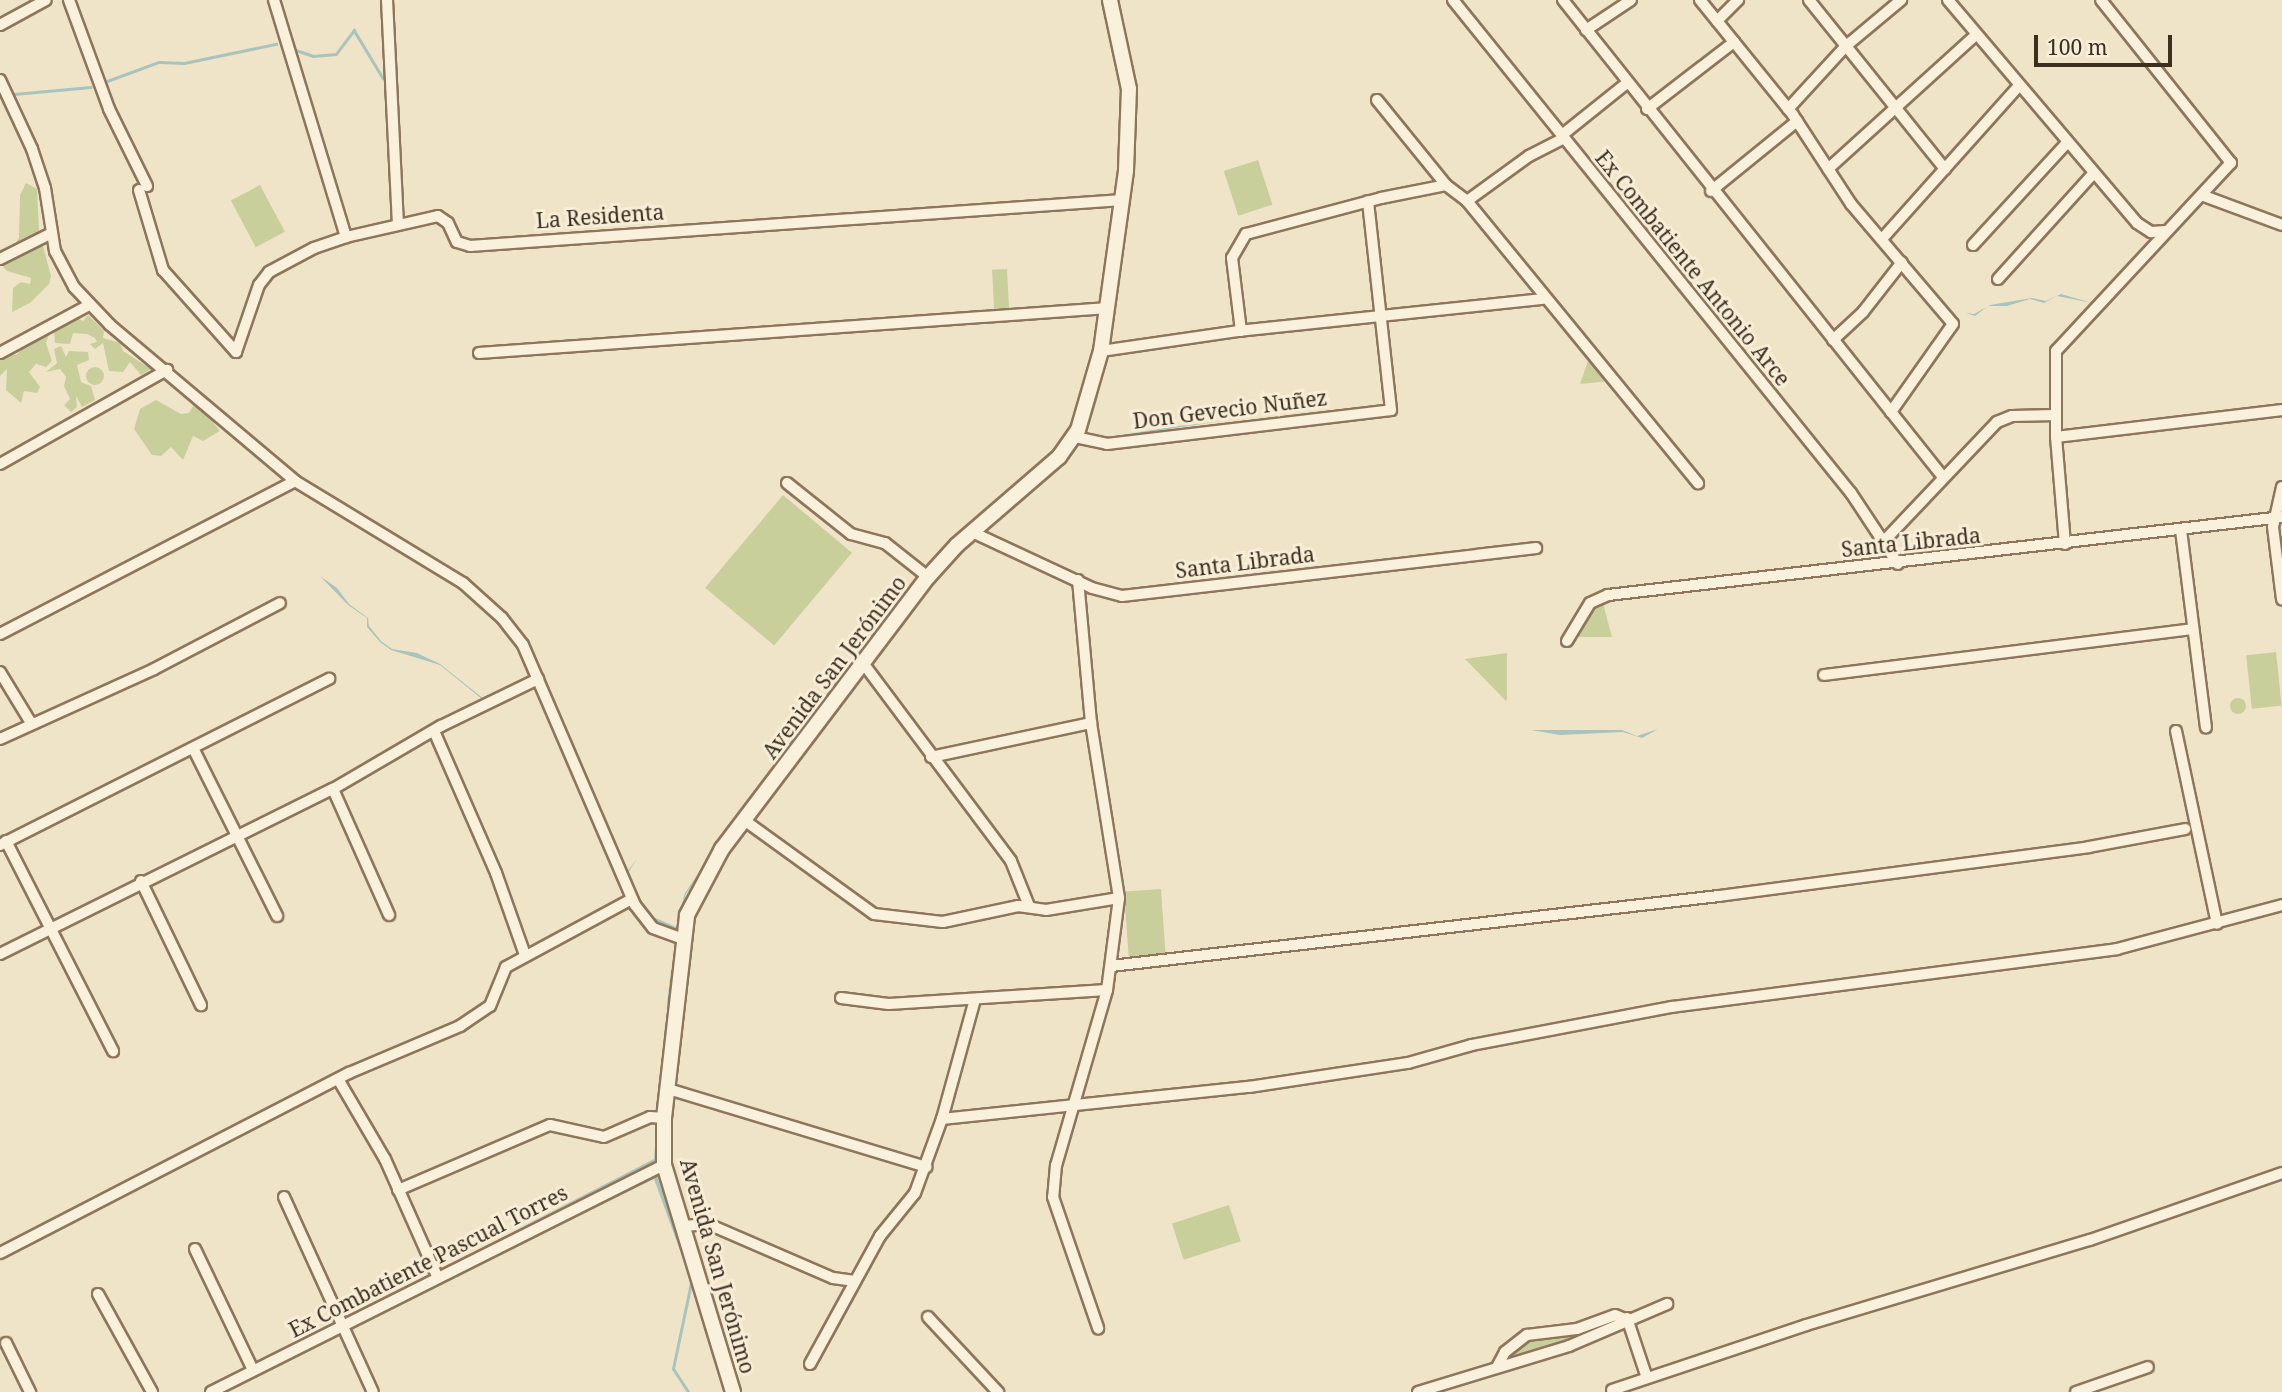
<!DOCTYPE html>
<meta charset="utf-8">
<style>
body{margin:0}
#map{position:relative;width:2282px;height:1392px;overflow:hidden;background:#f0e4c8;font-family:"Noto Serif",serif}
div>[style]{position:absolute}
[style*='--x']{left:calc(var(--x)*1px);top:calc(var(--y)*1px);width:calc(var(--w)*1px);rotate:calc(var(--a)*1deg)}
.green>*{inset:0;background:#c9cf9b;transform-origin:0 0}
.round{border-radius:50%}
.water>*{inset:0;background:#a9c4bc}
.stream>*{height:2.5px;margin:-1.25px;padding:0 1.25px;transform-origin:1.25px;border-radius:1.25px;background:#a9c4bc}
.roads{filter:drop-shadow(2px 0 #8d765c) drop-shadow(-2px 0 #8d765c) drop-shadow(0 2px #8d765c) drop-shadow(0 -2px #8d765c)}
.minor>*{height:10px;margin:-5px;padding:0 5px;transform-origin:5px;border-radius:5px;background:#faf1dc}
.tertiary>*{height:14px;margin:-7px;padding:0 7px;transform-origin:7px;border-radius:7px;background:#faf1dc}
span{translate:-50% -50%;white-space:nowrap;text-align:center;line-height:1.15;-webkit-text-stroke:6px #f7eed8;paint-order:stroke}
.street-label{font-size:21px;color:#3d2e20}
.scale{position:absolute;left:2034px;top:35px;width:138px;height:32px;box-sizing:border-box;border:4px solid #3d2e20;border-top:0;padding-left:9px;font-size:21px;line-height:24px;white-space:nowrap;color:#3d2e20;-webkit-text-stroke:5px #f7eed8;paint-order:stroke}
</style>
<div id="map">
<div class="green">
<div style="left:1258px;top:160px;width:47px;height:36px;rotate:72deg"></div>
<div style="clip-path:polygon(26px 183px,37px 189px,39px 231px,51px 276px,49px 284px,30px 303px,12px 312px,13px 288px,21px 282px,30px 284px,31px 278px,7px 271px,1px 264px,19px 238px,20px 195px)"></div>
<div style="left:260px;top:185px;width:53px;height:33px;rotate:62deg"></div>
<div style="left:1007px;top:269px;width:39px;height:15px;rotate:87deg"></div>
<div style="clip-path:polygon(88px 315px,104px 331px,103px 338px,120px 343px,123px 351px,151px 369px,141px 375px,130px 362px,123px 372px,109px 371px,103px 343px,95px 349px,90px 344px,97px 342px,95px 338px,87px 334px,73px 333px,70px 344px,55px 343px,53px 323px,74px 316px,83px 321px)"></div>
<div style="clip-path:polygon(31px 327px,51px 328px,46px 343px,52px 361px,46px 367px,36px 364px,29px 372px,40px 387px,37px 393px,24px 391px,21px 403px,6px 390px,7px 369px,0 376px,0 351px,16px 355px,22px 349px,15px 346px,29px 338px)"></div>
<div style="clip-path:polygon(61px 346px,66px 357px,69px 351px,88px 352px,89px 360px,77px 365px,81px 382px,91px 386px,95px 400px,82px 407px,76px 396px,77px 407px,71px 412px,64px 405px,70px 399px,64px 386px,66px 377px,60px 369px,46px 372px,57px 363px,54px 349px)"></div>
<div style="clip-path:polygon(1590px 355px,1610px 381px,1580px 384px)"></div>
<div class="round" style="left:86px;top:367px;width:18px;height:18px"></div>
<div style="clip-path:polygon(156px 400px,181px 414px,189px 413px,196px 401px,220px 431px,203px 441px,193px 436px,183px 460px,171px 447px,161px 456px,152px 455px,134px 429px,140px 409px)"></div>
<div style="left:783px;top:495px;width:90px;height:121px;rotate:40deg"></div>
<div style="clip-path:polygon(1602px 600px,1612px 637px,1575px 637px,1584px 615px)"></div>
<div style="left:2276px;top:652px;width:54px;height:30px;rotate:84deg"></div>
<div style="clip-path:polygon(1507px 653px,1507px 699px,1506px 701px,1465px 659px)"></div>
<div class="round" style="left:2230px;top:698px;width:16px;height:16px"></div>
<div style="left:1161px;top:889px;width:65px;height:37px;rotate:86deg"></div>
<div style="left:1229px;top:1205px;width:38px;height:60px;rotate:72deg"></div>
<div style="clip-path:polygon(1614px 1318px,1619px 1320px,1575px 1341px,1501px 1363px,1528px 1338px)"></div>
</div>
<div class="water">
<div style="clip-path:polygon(2061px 294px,2092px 303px,2057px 296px,2044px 303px,2030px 299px,2007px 306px,1988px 306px,1975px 316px,1966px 313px,1974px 314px,1990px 305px,2032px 298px,2046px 301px)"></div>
<div style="clip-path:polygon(1106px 357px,1097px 400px,1087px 433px,1110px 437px,1170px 427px,1222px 421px,1109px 438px,1089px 434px,1086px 432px)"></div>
<div style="clip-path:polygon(320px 576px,337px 588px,349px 604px,368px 618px,369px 626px,381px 641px,392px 649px,417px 653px,440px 664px,484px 699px,531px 677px,382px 754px,482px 699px,440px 665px,391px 650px,380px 642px,367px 627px,367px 618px,348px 605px)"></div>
<div style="clip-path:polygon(1658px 729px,1642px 738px,1623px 732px,1560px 735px,1531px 730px,1622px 730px,1637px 736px)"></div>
<div style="clip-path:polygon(716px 848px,686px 894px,677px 929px,658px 922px,651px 917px,642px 904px,627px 872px,637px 859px,628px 873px,643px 904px,651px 916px,676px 927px,685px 893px)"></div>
<div style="clip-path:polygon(657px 1119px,655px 1161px,512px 1232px,654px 1159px)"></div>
<div style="clip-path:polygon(657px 1176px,693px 1286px,654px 1179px,526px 1241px)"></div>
</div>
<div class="stream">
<div style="--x:296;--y:50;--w:18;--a:19"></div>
<div style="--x:313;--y:56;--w:23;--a:-5"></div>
<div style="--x:336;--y:54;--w:30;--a:-53"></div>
<div style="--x:354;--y:30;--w:56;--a:58.9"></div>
<div style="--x:107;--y:81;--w:55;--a:-20.1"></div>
<div style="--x:159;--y:62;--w:25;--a:2"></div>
<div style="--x:184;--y:63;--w:94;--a:-11.7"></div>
<div style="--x:14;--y:94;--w:77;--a:-5.2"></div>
<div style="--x:845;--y:675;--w:70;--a:-53.1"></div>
<div style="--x:668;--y:1003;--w:32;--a:-83"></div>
<div style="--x:664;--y:1048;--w:21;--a:-85"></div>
<div style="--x:688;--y:1392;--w:27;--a:-123"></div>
<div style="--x:673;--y:1369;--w:88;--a:-78.2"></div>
</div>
<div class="roads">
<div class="minor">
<div style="--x:69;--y:0;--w:116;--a:69.8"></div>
<div style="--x:109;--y:109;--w:86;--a:63.7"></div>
<div style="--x:274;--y:0;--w:248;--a:73.1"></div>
<div style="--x:346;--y:237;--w:94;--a:-12.9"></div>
<div style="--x:438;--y:216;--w:12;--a:35"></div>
<div style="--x:448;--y:223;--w:21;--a:65"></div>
<div style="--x:457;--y:242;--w:14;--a:17"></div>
<div style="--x:470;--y:246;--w:654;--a:-4.04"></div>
<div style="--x:387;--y:0;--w:224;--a:87.2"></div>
<div style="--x:1453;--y:0;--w:634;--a:51.09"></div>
<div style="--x:1851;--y:493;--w:85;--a:56.5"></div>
<div style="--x:1563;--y:0;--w:610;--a:51.46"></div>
<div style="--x:1700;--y:0;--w:148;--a:51"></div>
<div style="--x:1793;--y:115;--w:106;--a:56.9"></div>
<div style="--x:1851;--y:204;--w:157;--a:49.6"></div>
<div style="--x:1953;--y:324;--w:108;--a:125.2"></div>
<div style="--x:1809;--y:0;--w:217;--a:51.2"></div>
<div style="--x:1948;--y:0;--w:292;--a:49.7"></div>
<div style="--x:2137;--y:223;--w:17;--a:33"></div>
<div style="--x:2151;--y:232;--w:15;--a:-4"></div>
<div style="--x:1717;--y:21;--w:30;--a:-45"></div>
<div style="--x:0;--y:25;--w:52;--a:-28.5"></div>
<div style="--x:1586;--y:30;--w:54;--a:-33.7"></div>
<div style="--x:0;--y:80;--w:76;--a:65.1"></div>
<div style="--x:32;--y:149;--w:41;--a:71.6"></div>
<div style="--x:45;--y:188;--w:64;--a:81"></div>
<div style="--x:55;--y:251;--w:41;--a:62.2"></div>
<div style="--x:74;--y:287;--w:52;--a:46.5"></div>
<div style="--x:110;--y:325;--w:242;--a:40.1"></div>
<div style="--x:295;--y:481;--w:197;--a:31.3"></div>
<div style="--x:463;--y:583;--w:52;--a:41.9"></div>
<div style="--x:502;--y:618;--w:34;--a:52"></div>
<div style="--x:523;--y:645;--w:283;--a:66.7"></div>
<div style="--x:635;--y:905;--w:29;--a:52"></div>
<div style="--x:653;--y:928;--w:32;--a:20"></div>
<div style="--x:1377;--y:100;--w:109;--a:50.9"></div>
<div style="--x:1446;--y:185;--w:26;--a:37"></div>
<div style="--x:1467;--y:201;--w:365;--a:50.7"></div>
<div style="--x:1647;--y:109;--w:110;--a:-37.6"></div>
<div style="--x:1788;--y:109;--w:86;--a:-47.4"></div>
<div style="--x:1846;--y:46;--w:72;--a:-39.9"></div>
<div style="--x:1562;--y:135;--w:83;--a:-38.7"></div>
<div style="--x:1828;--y:169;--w:200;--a:-42.2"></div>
<div style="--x:139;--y:190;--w:84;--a:73.3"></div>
<div style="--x:163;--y:270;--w:110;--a:48.3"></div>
<div style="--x:236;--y:352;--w:71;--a:-71.1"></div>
<div style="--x:259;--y:285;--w:16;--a:-52"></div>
<div style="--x:269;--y:272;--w:51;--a:-28.1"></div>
<div style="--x:314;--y:248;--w:34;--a:-19"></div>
<div style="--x:1711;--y:191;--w:111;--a:-39.1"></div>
<div style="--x:2204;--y:196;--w:83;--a:20.4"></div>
<div style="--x:1467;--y:201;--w:77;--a:-36"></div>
<div style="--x:1529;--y:156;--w:39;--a:-27"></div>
<div style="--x:1882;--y:239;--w:204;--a:-48.2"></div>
<div style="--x:1973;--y:245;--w:137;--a:-47.4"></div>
<div style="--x:0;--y:259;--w:58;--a:-26.6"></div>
<div style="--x:1998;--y:279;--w:140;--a:-47.9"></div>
<div style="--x:1241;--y:331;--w:74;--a:-97"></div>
<div style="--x:1232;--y:258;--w:28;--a:-60"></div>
<div style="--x:1246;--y:234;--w:140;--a:-14.9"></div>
<div style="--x:1381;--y:198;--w:66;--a:-11.3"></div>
<div style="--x:1833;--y:340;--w:41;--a:-43"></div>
<div style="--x:1863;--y:312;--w:63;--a:-52"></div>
<div style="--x:1101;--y:351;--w:138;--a:-8.3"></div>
<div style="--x:1238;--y:331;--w:307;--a:-6"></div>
<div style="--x:0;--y:353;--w:101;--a:-28.3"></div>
<div style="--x:479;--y:353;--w:631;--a:-4.09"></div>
<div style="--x:1075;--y:437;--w:33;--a:12"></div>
<div style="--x:1107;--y:444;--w:286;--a:-6.8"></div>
<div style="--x:1391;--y:410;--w:210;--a:-96.3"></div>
<div style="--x:2056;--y:437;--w:228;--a:-6.8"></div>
<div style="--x:0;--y:464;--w:192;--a:-29.4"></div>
<div style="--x:787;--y:483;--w:82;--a:38.6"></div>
<div style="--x:851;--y:534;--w:35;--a:15"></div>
<div style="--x:885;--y:543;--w:55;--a:38.3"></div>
<div style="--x:2282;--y:487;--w:41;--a:102.7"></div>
<div style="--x:2273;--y:527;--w:73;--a:82.9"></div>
<div style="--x:2181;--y:530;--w:199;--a:82.8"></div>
<div style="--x:972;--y:532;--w:132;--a:25"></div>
<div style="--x:1092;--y:588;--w:31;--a:15"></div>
<div style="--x:1122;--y:596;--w:417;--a:-6.6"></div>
<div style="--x:1885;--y:540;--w:163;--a:-46.5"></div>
<div style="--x:1997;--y:422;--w:16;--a:-22"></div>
<div style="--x:2012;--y:416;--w:44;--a:-1.3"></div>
<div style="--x:2065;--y:544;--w:107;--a:-94.8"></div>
<div style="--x:2056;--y:437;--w:86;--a:-90"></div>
<div style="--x:2056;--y:351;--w:257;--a:-47.1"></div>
<div style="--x:2231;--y:163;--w:208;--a:-128.6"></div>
<div style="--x:1078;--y:580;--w:144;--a:84.8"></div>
<div style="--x:1091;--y:723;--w:177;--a:80.9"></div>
<div style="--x:1119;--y:898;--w:93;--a:97.4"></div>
<div style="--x:1107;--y:990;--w:182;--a:106.2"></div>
<div style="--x:1056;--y:1165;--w:32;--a:95"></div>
<div style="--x:1053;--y:1197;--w:139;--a:71"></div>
<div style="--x:0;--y:634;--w:332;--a:-27.4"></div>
<div style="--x:1567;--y:641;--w:44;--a:-58.8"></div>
<div style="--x:1590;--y:603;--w:20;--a:-24"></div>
<div style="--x:1608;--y:595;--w:678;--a:-6.6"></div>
<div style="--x:863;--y:663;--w:247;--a:53.2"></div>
<div style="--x:1011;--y:861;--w:48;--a:68.2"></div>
<div style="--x:0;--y:672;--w:60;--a:58.7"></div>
<div style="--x:1824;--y:675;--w:372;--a:-7.1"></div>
<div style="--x:434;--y:731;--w:155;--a:66.4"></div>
<div style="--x:496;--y:873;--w:87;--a:70.5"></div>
<div style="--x:2176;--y:731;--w:197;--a:78"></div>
<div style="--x:0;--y:739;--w:169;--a:-24.4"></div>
<div style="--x:154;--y:669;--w:142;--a:-27.6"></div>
<div style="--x:193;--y:748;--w:188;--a:63.4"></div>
<div style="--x:931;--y:757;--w:164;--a:-12"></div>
<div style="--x:333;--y:789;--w:138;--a:66"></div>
<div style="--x:744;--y:820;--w:160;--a:35.9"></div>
<div style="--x:874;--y:914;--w:69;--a:6.6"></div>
<div style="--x:943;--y:922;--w:77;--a:-12"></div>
<div style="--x:1018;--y:906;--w:28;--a:8"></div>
<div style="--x:1046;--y:910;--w:74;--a:-9.3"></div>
<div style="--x:6;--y:841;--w:236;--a:63"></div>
<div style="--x:0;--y:845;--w:369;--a:-26.8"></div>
<div style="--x:141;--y:881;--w:138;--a:64.2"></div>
<div style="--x:0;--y:954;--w:372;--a:-26.4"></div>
<div style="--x:333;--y:789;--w:125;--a:-30.3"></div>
<div style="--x:441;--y:726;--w:108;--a:-25.9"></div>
<div style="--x:1111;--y:966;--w:612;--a:-6.57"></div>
<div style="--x:1719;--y:896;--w:373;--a:-7.5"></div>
<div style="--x:2089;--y:847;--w:98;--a:-10.6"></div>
<div style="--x:841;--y:998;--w:48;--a:7.1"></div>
<div style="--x:889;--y:1004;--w:218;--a:-3.7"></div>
<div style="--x:338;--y:1079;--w:93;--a:59.6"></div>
<div style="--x:385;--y:1159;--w:128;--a:66"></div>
<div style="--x:668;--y:1089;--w:270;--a:16.8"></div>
<div style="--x:942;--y:1119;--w:309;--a:-6"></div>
<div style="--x:1249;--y:1087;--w:161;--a:-8.6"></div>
<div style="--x:1408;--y:1063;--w:66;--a:-15.7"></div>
<div style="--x:1472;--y:1045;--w:204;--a:-10.8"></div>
<div style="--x:1672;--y:1007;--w:449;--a:-7.4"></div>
<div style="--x:2117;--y:949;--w:171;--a:-14.9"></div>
<div style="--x:398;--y:1190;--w:165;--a:-23.2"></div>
<div style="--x:550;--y:1125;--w:55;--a:12.5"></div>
<div style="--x:604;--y:1137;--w:50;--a:-23.5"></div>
<div style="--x:650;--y:1117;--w:14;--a:4"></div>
<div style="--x:284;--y:1197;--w:214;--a:65.5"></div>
<div style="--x:684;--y:1226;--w:24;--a:-5"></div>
<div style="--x:708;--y:1224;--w:136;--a:23.4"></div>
<div style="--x:833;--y:1278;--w:22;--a:8"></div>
<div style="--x:195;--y:1249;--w:134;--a:64.4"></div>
<div style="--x:0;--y:1253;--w:393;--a:-27.3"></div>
<div style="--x:349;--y:1073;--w:121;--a:-22.9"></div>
<div style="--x:460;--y:1026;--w:36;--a:-34"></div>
<div style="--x:490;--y:1006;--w:42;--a:-67.7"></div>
<div style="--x:506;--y:967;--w:143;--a:-28.4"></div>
<div style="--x:98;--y:1294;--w:112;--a:61.1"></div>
<div style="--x:928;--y:1317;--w:103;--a:47"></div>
<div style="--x:1627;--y:1318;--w:63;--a:71.6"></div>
<div style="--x:6;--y:1343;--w:55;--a:63.9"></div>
<div style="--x:810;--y:1364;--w:146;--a:-61.3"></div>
<div style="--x:880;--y:1236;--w:55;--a:-50.9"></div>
<div style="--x:915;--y:1193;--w:79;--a:-70"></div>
<div style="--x:942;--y:1119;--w:124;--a:-74.6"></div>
<div style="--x:1497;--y:1367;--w:17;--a:-62"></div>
<div style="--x:1505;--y:1352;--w:28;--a:-38"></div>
<div style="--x:1527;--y:1335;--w:50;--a:-6.8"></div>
<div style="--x:1577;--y:1329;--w:40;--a:-20.2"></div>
<div style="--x:1615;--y:1315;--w:11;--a:22"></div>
<div style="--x:1612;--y:1390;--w:205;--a:-18.5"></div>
<div style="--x:1806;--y:1325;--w:296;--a:-16.7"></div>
<div style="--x:2090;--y:1240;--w:203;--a:-19.2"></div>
<div style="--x:211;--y:1392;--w:507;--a:-26.62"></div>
<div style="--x:1418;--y:1392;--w:158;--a:-16.9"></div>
<div style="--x:1569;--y:1346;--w:107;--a:-23.2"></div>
<div style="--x:2076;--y:1392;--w:76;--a:-19.1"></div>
</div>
<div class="tertiary">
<div style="--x:733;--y:1392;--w:237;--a:-106.9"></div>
<div style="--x:664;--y:1165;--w:47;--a:-90"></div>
<div style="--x:664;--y:1118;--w:204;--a:-83.5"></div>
<div style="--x:687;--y:915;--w:75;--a:-62.1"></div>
<div style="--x:722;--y:849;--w:341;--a:-52.9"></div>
<div style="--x:928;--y:577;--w:43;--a:-47.8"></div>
<div style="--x:957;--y:545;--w:135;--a:-40.8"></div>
<div style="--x:1059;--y:457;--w:33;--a:-55"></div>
<div style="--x:1078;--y:430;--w:82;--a:-73.8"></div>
<div style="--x:1101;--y:351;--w:183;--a:-82.1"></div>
<div style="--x:1126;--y:170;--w:81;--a:-87.9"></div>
<div style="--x:1129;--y:89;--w:91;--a:-102.1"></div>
</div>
</div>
<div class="street-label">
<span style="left:600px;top:216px;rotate:-4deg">La Residenta</span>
<span style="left:1693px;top:268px;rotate:51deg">Ex Combatiente Antonio Arce</span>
<span style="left:1230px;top:409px;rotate:-7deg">Don Gevecio Nuñez</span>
<span style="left:1911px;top:542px;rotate:-6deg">Santa Librada</span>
<span style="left:1245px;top:562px;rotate:-7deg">Santa Librada</span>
<span style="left:834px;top:667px;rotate:-53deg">Avenida San Jerónimo</span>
<span style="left:428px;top:1261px;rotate:-27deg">Ex Combatiente Pascual Torres</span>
<span style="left:718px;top:1266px;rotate:74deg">Avenida San Jerónimo</span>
</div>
<div class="scale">100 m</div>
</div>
